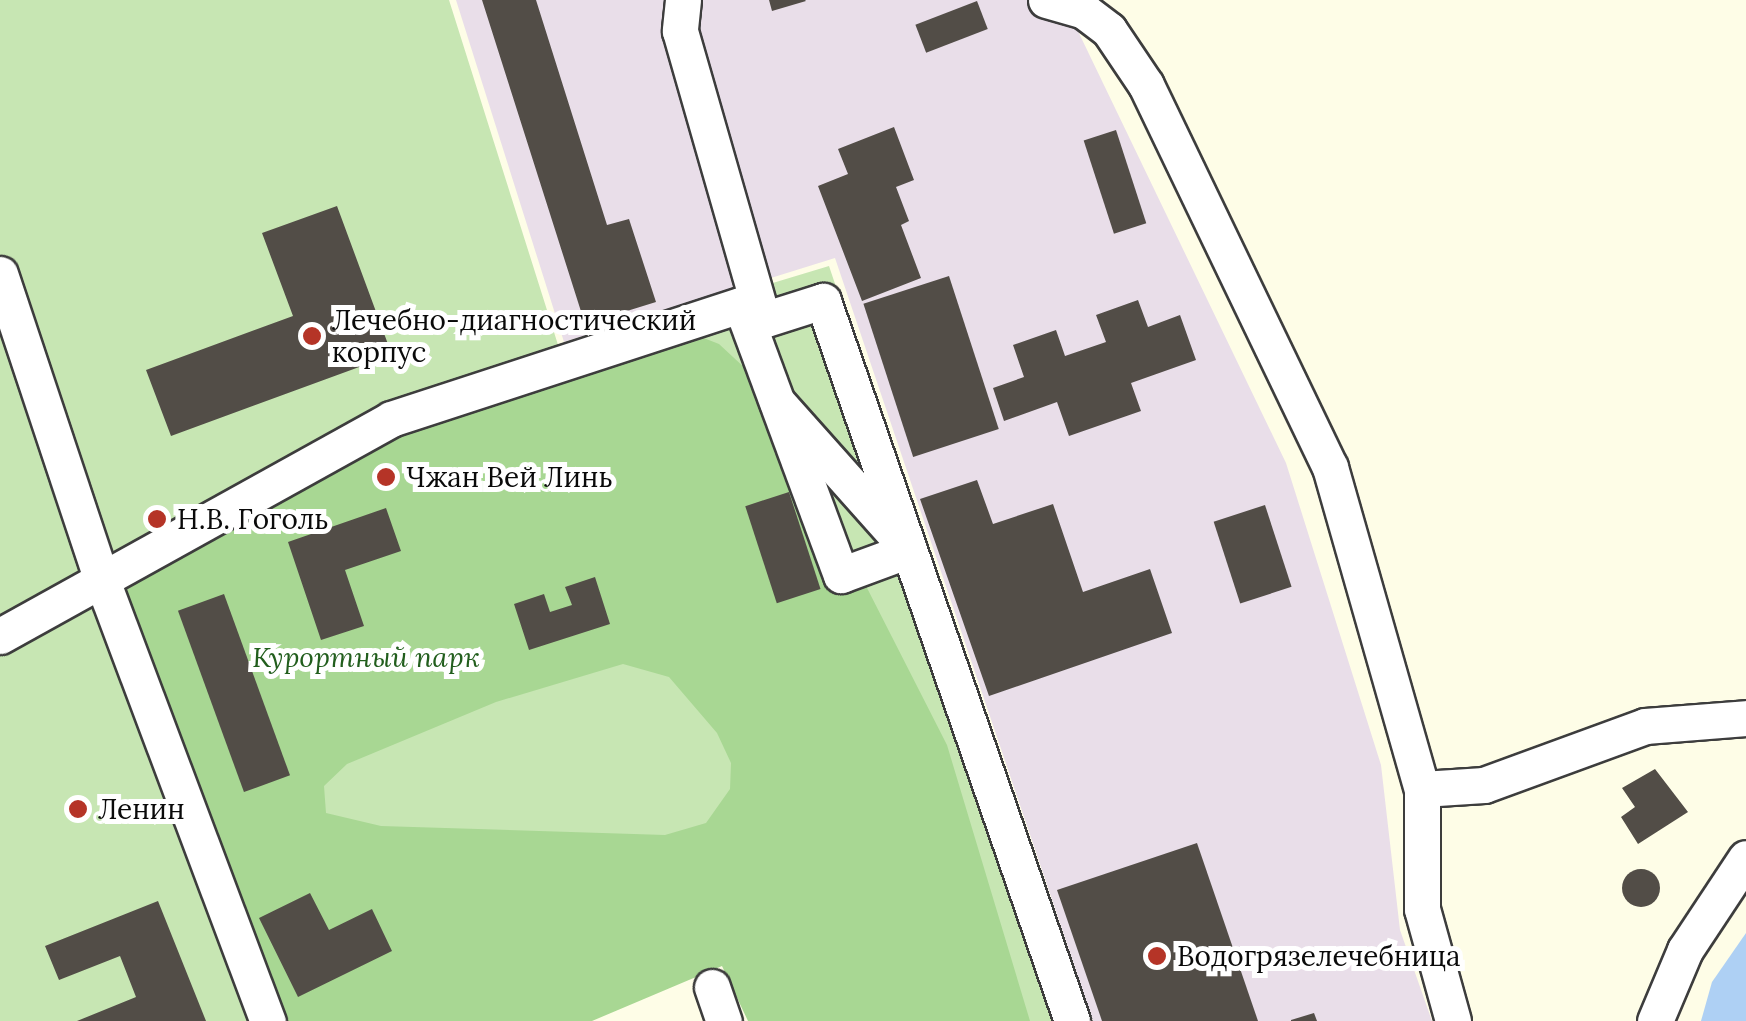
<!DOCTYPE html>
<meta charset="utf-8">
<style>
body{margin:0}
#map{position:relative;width:1746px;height:1021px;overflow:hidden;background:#fefde7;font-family:Lora,serif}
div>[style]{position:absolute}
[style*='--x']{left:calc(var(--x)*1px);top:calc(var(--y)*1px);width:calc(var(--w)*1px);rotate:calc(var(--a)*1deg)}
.industrial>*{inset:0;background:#e9dee9}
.green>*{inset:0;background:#c7e6b3}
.forest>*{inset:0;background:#a8d793}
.water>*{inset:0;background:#aed0f4}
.building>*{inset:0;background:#524d47;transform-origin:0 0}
.round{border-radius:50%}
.roads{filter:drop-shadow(2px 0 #3d3d3d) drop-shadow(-2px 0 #3d3d3d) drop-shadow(0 2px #3d3d3d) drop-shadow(0 -2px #3d3d3d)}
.minor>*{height:35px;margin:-17.5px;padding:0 17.5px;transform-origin:17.5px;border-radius:17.5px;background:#fff}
.dots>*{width:28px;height:28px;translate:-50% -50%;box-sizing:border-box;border:5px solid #fff;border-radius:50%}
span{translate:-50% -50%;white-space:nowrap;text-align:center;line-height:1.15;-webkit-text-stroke:10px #fff;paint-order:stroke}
.poi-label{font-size:28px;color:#0a0a0a}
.left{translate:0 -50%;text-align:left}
.park-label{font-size:28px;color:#225e1d;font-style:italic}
</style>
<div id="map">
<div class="industrial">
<div style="clip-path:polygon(456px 0,1063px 0,1286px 463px,1381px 765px,1400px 930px,1432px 1021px,1093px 1021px,835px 258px,564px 342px)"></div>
</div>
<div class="green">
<div style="clip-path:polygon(0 0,449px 0,559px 348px,829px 266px,1083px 1021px,930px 1021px,755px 922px,501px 1021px,0 1021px)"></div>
</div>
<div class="forest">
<div style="clip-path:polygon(evenodd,696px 335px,719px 344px,747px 370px,793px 431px,832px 498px,865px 584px,947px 745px,1030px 1021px,748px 1021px,722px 966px,592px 1021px,275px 1021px,116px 586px,394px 432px,696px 335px,623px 664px,669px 677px,717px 733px,731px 763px,730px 789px,706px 823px,665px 835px,381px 826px,326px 813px,324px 786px,347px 764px,496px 702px,623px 664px)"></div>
</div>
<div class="water">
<div style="clip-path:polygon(1746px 933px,1746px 1021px,1701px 1021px,1712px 982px)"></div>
</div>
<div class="building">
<div style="clip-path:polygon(482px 0,536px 0,607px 225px,629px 219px,656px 302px,585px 324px)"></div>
<div style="clip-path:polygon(769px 0,805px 0,806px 1px,772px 11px)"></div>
<div style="left:977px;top:1px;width:30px;height:66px;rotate:69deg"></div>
<div style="clip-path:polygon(894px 127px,914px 180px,896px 187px,909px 221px,901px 225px,921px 278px,862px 301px,818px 186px,848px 174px,838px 149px)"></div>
<div style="left:1116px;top:130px;width:98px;height:34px;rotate:72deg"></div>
<div style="clip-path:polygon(337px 206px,392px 355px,171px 436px,146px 370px,293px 316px,262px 233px)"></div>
<div style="left:949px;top:276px;width:161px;height:90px;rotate:72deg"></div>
<div style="clip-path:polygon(1138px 300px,1148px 327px,1180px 315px,1196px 360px,1131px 383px,1141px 411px,1069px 436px,1057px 402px,1004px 421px,993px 388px,1024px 377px,1013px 345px,1056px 330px,1065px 356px,1106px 342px,1096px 315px)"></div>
<div style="clip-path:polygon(977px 480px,993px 524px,1053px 504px,1083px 592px,1150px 569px,1172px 633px,989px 696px,920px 499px)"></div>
<div style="left:789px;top:492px;width:102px;height:46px;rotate:72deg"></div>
<div style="left:1265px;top:505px;width:86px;height:54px;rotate:72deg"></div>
<div style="clip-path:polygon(386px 508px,401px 551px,345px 570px,364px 626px,321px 640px,288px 542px)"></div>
<div style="clip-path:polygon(595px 577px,610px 624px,529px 650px,514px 604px,544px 594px,550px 612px,572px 605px,565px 587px)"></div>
<div style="left:224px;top:594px;width:193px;height:49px;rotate:70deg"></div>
<div style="clip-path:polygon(1655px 769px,1688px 812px,1638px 844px,1621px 817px,1635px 807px,1622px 788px)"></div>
<div style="clip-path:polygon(1197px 843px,1258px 1021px,1102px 1021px,1057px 890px)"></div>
<div class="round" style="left:1622px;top:869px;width:38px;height:38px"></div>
<div style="clip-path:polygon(310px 893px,329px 930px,372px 909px,392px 951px,298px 997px,259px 918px)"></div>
<div style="clip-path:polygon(158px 901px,206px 1021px,77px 1021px,136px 997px,120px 956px,59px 980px,45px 946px)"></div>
<div style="clip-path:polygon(1314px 1013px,1317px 1021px,1291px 1021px,1291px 1020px)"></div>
</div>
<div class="roads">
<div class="minor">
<div style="--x:683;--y:0;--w:31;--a:96"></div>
<div style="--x:680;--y:31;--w:301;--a:74"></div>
<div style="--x:763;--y:320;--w:63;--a:-17.6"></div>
<div style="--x:823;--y:301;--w:762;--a:70.92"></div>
<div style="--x:1046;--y:0;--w:40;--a:16"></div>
<div style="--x:1084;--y:11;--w:31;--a:37"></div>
<div style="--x:1109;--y:30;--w:66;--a:56.1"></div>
<div style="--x:1146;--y:85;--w:424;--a:64.3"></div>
<div style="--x:1330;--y:467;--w:335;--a:74.1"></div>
<div style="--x:1422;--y:789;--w:120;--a:90"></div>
<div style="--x:1422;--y:909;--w:116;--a:74.5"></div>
<div style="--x:0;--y:274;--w:317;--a:71.6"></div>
<div style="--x:100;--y:575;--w:477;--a:69.4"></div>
<div style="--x:741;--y:305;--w:288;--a:69.7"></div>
<div style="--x:841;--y:575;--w:72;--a:-20.2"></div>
<div style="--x:909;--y:550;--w:198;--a:-131.7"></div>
<div style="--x:0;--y:636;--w:447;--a:-29"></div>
<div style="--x:391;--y:419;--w:384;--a:-18.1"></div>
<div style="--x:1422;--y:789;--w:62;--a:-3.7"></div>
<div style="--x:1484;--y:785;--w:171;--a:-20.1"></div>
<div style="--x:1645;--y:726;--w:101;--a:-4.5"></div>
<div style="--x:712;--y:987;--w:36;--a:71"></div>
<div style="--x:1655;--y:1021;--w:77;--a:-67.1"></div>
<div style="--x:1685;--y:950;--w:110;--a:-56.5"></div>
</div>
</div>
<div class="dots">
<div style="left:312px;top:336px;background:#b53427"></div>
<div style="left:386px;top:477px;background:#b53427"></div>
<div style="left:157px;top:519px;background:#b53427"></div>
<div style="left:78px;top:809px;background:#b53427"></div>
<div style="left:1157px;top:956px;background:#b53427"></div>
</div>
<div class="poi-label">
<span class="left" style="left:332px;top:336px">Лечебно-диагностический<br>корпус</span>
<span class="left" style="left:406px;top:477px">Чжан Вей Линь</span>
<span class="left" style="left:177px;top:519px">Н.В. Гоголь</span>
<span class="left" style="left:98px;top:809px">Ленин</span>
<span class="left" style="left:1177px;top:956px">Водогрязелечебница</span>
</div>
<div class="park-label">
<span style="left:366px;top:657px">Курортный парк</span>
</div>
</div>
